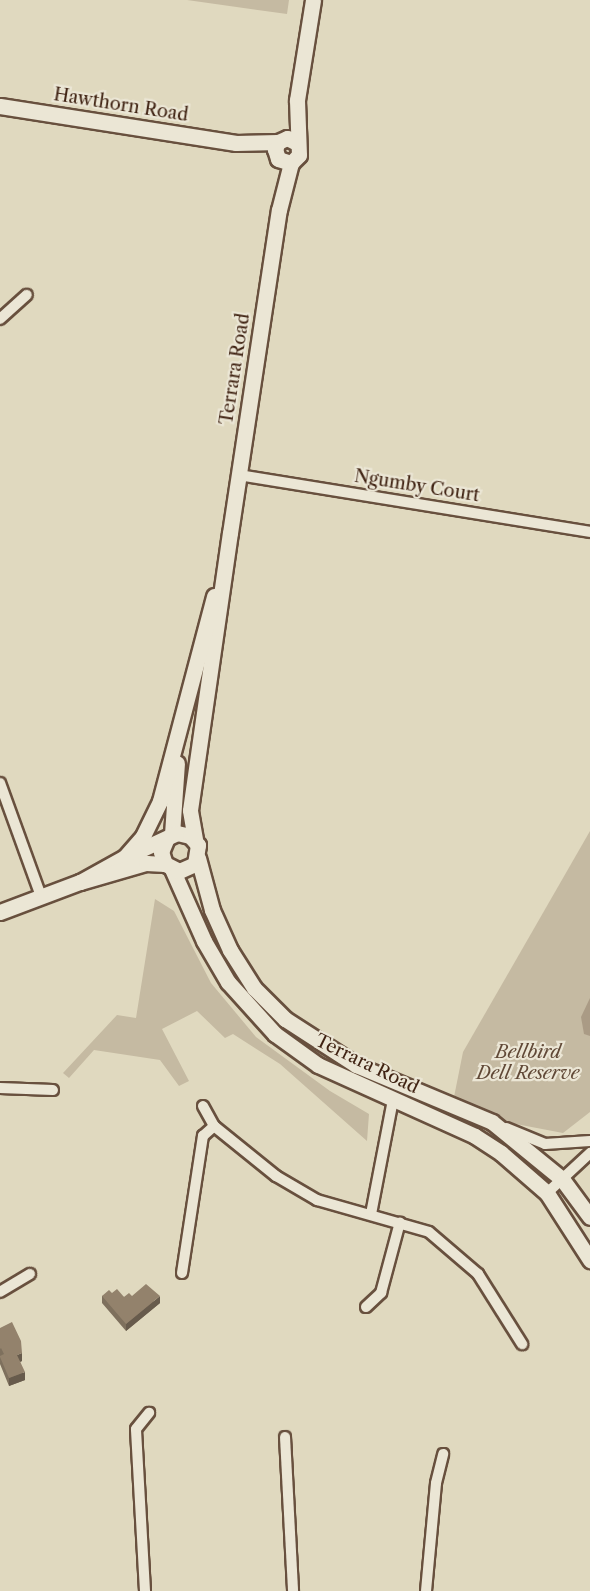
<!DOCTYPE html>
<style>
body{margin:0}
#map{position:relative;width:590px;height:1591px;overflow:hidden;background:#e0d9bf;font-family:"Libre Caslon Text",serif}
div>[style]{position:absolute}
[style*='--x']{left:calc(var(--x)*1px);top:calc(var(--y)*1px);width:calc(var(--w)*1px);rotate:calc(var(--a)*1deg)}
.green>*{inset:0;background:#c5baa2}
.water>*{inset:0;background:#aa9b85}
.roads{filter:drop-shadow(2px 0 #68503e) drop-shadow(-2px 0 #68503e) drop-shadow(0 2px #68503e) drop-shadow(0 -2px #68503e)}
.street>*{height:10px;margin:-5px;padding:0 5px;transform-origin:5px;border-radius:5px;background:#ebe6d5}
.secondary>*{height:15px;margin:-7.5px;padding:0 7.5px;transform-origin:7.5px;border-radius:7.5px;background:#ebe6d5}
.wall>*{inset:0;background:#7e705d}
.shaded-wall>*{inset:0;background:#675b4c}
.building>*{inset:0;background:#93826c}
span{translate:-50% -50%;white-space:nowrap;text-align:center;line-height:1.15;-webkit-text-stroke:4.5px #ebe6d5;paint-order:stroke}
.street-label{font-size:18px;color:#402313}
.park-label{font-size:18px;color:#614937;font-style:italic}
</style>
<div id="map">
<div class="green">
<div style="clip-path:polygon(187px 0,289px 0,287px 14px)"></div>
<div style="clip-path:polygon(590px 831px,590px 1112px,563px 1133px,505px 1122px,454px 1097px,463px 1052px)"></div>
<div style="clip-path:polygon(155px 899px,174px 911px,211px 983px,256px 1037px,330px 1091px,369px 1114px,367px 1141px,280px 1064px,233px 1034px,225px 1038px,197px 1011px,162px 1029px,189px 1081px,179px 1086px,160px 1060px,94px 1050px,69px 1078px,63px 1073px,117px 1015px,136px 1018px)"></div>
</div>
<div class="water">
<div style="clip-path:polygon(590px 998px,590px 1036px,584px 1034px,581px 1017px)"></div>
</div>
<div class="roads">
<div class="street">
<div style="--x:0;--y:319;--w:36;--a:-42"></div>
<div style="--x:239;--y:475;--w:356;--a:9.2"></div>
<div style="--x:0;--y:783;--w:120;--a:70.1"></div>
<div style="--x:0;--y:1088;--w:53;--a:2.2"></div>
<div style="--x:203;--y:1106;--w:23;--a:61"></div>
<div style="--x:214;--y:1126;--w:80;--a:38.9"></div>
<div style="--x:276;--y:1176;--w:48;--a:30.3"></div>
<div style="--x:317;--y:1200;--w:116;--a:15.9"></div>
<div style="--x:429;--y:1232;--w:65;--a:40.6"></div>
<div style="--x:478;--y:1274;--w:83;--a:57.8"></div>
<div style="--x:506;--y:1128;--w:42;--a:22.3"></div>
<div style="--x:545;--y:1144;--w:45;--a:-3.8"></div>
<div style="--x:547;--y:1193;--w:59;--a:-42.9"></div>
<div style="--x:371;--y:1214;--w:116;--a:-79.1"></div>
<div style="--x:182;--y:1273;--w:139;--a:-81.3"></div>
<div style="--x:203;--y:1136;--w:15;--a:-42"></div>
<div style="--x:0;--y:1292;--w:35;--a:-31"></div>
<div style="--x:366;--y:1307;--w:21;--a:-43"></div>
<div style="--x:381;--y:1293;--w:73;--a:-75"></div>
<div style="--x:285;--y:1437;--w:154;--a:87"></div>
<div style="--x:145;--y:1591;--w:162;--a:-93.2"></div>
<div style="--x:136;--y:1429;--w:21;--a:-51"></div>
<div style="--x:426;--y:1591;--w:108;--a:-84.7"></div>
<div style="--x:436;--y:1483;--w:30;--a:-76"></div>
</div>
<div class="secondary">
<div style="--x:0;--y:106;--w:239;--a:8.9"></div>
<div style="--x:236;--y:143;--w:42;--a:-1.4"></div>
<div style="--x:297;--y:143;--w:11;--a:-153"></div>
<div style="--x:287;--y:138;--w:10;--a:156"></div>
<div style="--x:278;--y:142;--w:8;--a:113"></div>
<div style="--x:275;--y:149;--w:10;--a:73"></div>
<div style="--x:278;--y:159;--w:14;--a:17"></div>
<div style="--x:291;--y:163;--w:11;--a:-45"></div>
<div style="--x:299;--y:155;--w:55;--a:-92.1"></div>
<div style="--x:297;--y:100;--w:101;--a:-80.9"></div>
<div style="--x:172;--y:834;--w:71;--a:-86"></div>
<div style="--x:195;--y:839;--w:29;--a:-100"></div>
<div style="--x:190;--y:810;--w:280;--a:-81.8"></div>
<div style="--x:230;--y:533;--w:327;--a:-81.4"></div>
<div style="--x:279;--y:210;--w:49;--a:-75.7"></div>
<div style="--x:125;--y:857;--w:28;--a:-49"></div>
<div style="--x:143;--y:836;--w:39;--a:-64"></div>
<div style="--x:160;--y:801;--w:212;--a:-75.2"></div>
<div style="--x:198;--y:858;--w:54;--a:74.9"></div>
<div style="--x:212;--y:910;--w:44;--a:65.8"></div>
<div style="--x:230;--y:950;--w:45;--a:57.7"></div>
<div style="--x:254;--y:988;--w:44;--a:45"></div>
<div style="--x:285;--y:1019;--w:85;--a:32.9"></div>
<div style="--x:356;--y:1065;--w:147;--a:22.7"></div>
<div style="--x:492;--y:1122;--w:90;--a:39.2"></div>
<div style="--x:562;--y:1179;--w:47;--a:53.6"></div>
<div style="--x:172;--y:869;--w:79;--a:66"></div>
<div style="--x:204;--y:941;--w:48;--a:59.7"></div>
<div style="--x:228;--y:982;--w:70;--a:47.9"></div>
<div style="--x:275;--y:1034;--w:53;--a:35.8"></div>
<div style="--x:318;--y:1065;--w:172;--a:24.3"></div>
<div style="--x:475;--y:1136;--w:31;--a:33"></div>
<div style="--x:501;--y:1153;--w:61;--a:41"></div>
<div style="--x:547;--y:1193;--w:80;--a:57.3"></div>
<div style="--x:80;--y:882;--w:51;--a:-29.1"></div>
<div style="--x:125;--y:857;--w:57;--a:-24.8"></div>
<div style="--x:177;--y:833;--w:13;--a:13"></div>
<div style="--x:190;--y:836;--w:12;--a:48"></div>
<div style="--x:198;--y:845;--w:19;--a:99"></div>
<div style="--x:195;--y:864;--w:17;--a:156"></div>
<div style="--x:179;--y:871;--w:16;--a:-153"></div>
<div style="--x:165;--y:864;--w:13;--a:-108"></div>
<div style="--x:161;--y:852;--w:15;--a:-67"></div>
<div style="--x:0;--y:912;--w:85;--a:-20.6"></div>
<div style="--x:80;--y:882;--w:69;--a:-16.1"></div>
<div style="--x:146;--y:863;--w:19;--a:3"></div>
</div>
</div>
<div class="wall">
<div style="clip-path:polygon(112px 1293px,124px 1297px,132px 1296px,160px 1303px,126px 1331px,102px 1303px,102px 1296px)"></div>
<div style="clip-path:polygon(0 1328px,22px 1361px,20px 1362px,25px 1380px,9px 1386px,0 1364px)"></div>
</div>
<div class="shaded-wall">
<div style="clip-path:polygon(160px 1296px,160px 1303px,126px 1331px,126px 1324px)"></div>
<div style="clip-path:polygon(22px 1353px,22px 1361px,17px 1363px,17px 1355px)"></div>
<div style="clip-path:polygon(25px 1372px,25px 1380px,9px 1386px,9px 1378px)"></div>
</div>
<div class="building">
<div style="clip-path:polygon(146px 1284px,160px 1296px,126px 1324px,102px 1296px,109px 1290px,112px 1293px,117px 1289px,124px 1297px,129px 1293px,132px 1296px)"></div>
<div style="clip-path:polygon(12px 1322px,21px 1341px,22px 1353px,17px 1355px,25px 1372px,9px 1378px,0 1357px,0 1356px,4px 1354px,1px 1348px,0 1349px,0 1328px)"></div>
</div>
<div class="street-label">
<span style="left:121px;top:105px;rotate:9deg">Hawthorn Road</span>
<span style="left:235px;top:369px;rotate:-81deg">Terrara Road</span>
<span style="left:417px;top:486px;rotate:9deg">Ngumby Court</span>
<span style="left:367px;top:1064px;rotate:26deg">Terrara Road</span>
</div>
<div class="park-label">
<span style="left:528px;top:1063px">Bellbird<br>Dell Reserve</span>
</div>
</div>
